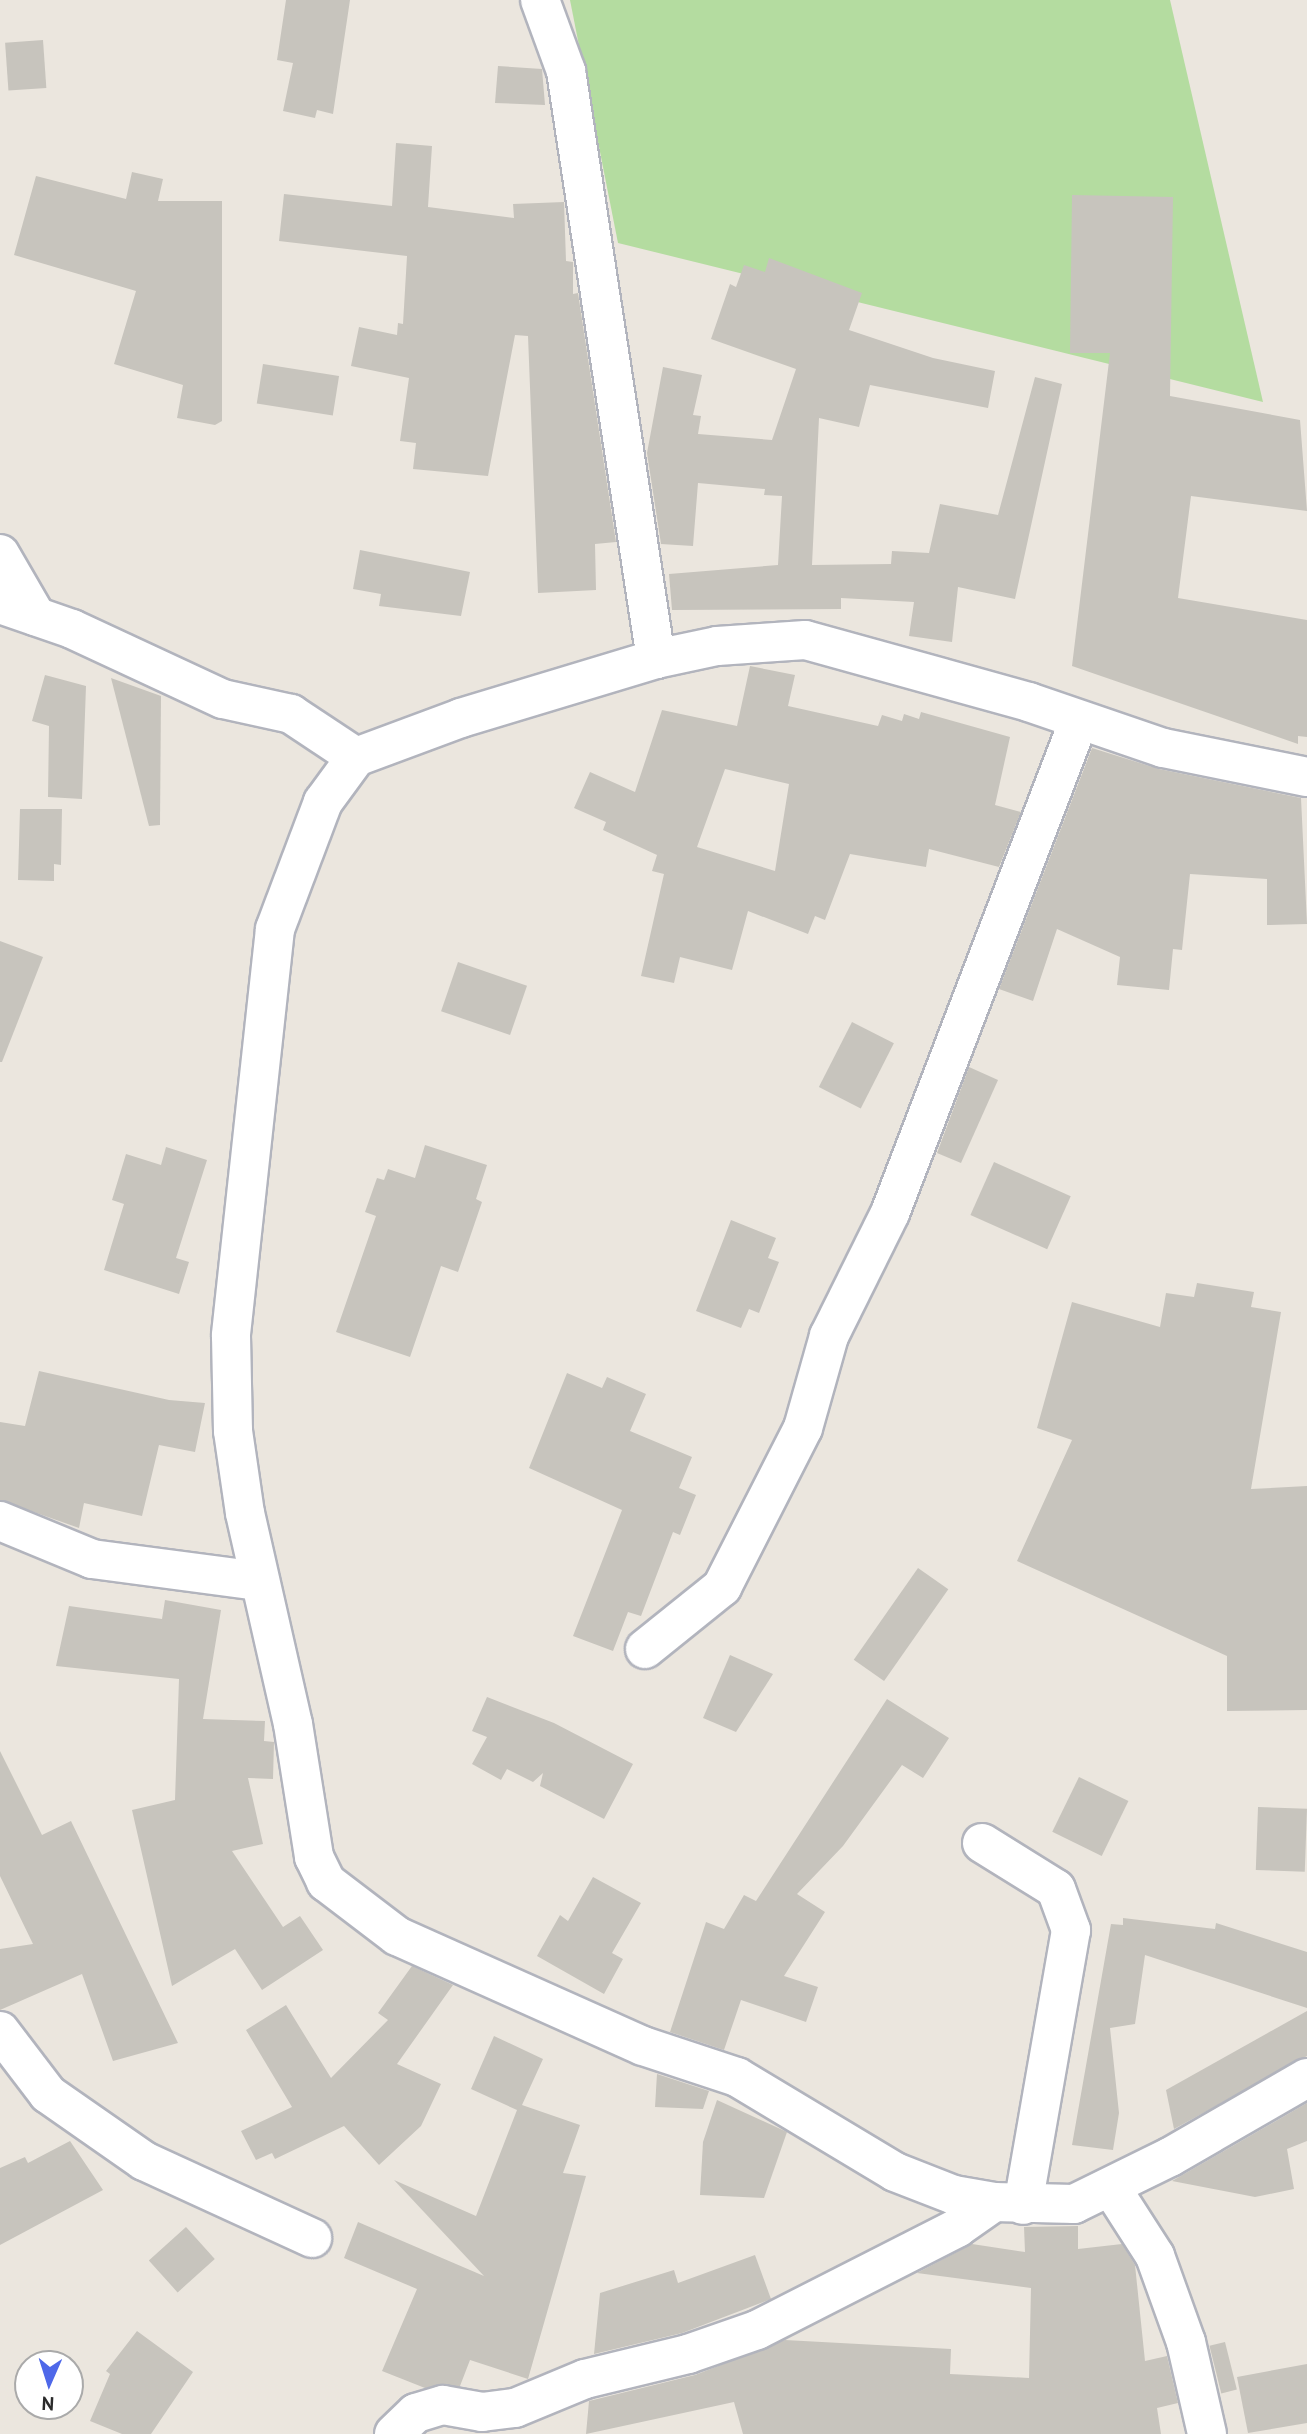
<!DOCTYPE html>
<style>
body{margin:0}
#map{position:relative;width:1307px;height:2434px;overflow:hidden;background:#ebe6de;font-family:"PT Sans",sans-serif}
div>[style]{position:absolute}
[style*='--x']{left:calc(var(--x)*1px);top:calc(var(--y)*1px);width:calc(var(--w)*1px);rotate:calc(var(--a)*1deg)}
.green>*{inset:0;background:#b4dca0}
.building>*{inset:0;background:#c7c4bd;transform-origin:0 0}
.roads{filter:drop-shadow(2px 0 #b2b4bd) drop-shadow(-2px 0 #b2b4bd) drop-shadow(0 2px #b2b4bd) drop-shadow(0 -2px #b2b4bd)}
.street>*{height:38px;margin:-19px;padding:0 19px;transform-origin:19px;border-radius:19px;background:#fff}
span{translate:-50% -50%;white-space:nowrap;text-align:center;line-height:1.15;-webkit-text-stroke:6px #fff;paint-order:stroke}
.north{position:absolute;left:14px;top:2350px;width:70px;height:70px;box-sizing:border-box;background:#fff;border:2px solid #aaa;border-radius:50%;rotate:183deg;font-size:19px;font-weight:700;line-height:28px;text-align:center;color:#2b2b2b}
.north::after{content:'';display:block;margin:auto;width:24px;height:32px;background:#4e68e9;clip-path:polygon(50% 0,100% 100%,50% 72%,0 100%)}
</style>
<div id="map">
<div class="green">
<div style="clip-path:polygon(570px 0,1170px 0,1263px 402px,618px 243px)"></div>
</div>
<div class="building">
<div style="clip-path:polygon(286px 0,350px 0,333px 114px,317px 110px,315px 118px,283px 111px,293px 63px,277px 60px)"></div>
<div style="left:43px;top:40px;width:48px;height:38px;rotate:86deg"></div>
<div style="clip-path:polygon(498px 66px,542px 69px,545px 105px,495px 103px)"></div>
<div style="clip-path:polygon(396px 143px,432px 146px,428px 207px,514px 218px,513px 204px,564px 202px,566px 261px,573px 262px,573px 294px,578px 293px,616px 542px,595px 544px,596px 590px,538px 593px,528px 336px,515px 335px,488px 476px,413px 469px,416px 443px,400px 441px,409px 378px,351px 366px,359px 327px,397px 335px,398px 323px,403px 324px,407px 256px,279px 241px,284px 194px,392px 206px)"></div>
<div style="clip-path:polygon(132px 172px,163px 179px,158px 201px,222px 201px,222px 421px,215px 425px,177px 418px,183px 385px,114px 364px,136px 291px,14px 255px,36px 176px,126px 199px)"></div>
<div style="clip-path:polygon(1072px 195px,1173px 197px,1170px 396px,1300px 420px,1307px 511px,1191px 496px,1178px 598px,1307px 620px,1307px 737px,1298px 736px,1298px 744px,1072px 666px,1110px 353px,1070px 353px)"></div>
<div style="clip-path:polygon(769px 258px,862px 293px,849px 330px,933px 358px,995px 371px,988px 408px,870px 385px,859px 427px,819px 418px,812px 565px,891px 564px,892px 551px,929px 553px,940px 504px,998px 515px,1035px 377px,1062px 384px,1015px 599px,958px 587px,952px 642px,909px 636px,914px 602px,841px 598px,841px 609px,672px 610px,669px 574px,778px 565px,782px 496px,764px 495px,765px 489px,698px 483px,693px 546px,661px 544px,647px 453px,663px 367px,702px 375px,693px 415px,701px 416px,698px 434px,772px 440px,796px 369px,711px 339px,730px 284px,736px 287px,744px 265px,765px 272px)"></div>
<div style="left:263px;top:364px;width:77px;height:40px;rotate:9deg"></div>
<div style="clip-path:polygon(360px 550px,470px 572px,461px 616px,379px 606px,381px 594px,353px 589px)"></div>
<div style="clip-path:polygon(evenodd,750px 666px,795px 675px,788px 706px,878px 726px,882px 715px,902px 721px,904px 714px,919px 719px,921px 712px,1010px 737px,995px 805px,1021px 812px,999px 867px,929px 849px,926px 867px,850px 854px,825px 920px,815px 916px,808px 934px,748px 911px,732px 970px,680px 957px,674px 983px,641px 976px,664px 874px,652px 871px,657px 855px,603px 830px,606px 822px,574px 808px,590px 772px,635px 792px,662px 710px,737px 726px,750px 666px,725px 769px,789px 784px,775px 871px,697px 847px,725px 769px)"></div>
<div style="clip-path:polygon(45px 675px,86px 686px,82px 799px,48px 797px,49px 726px,32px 721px)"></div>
<div style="clip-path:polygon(111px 678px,161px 696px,160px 825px,149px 826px)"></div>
<div style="clip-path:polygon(1092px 748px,1159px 769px,1301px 798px,1307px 924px,1267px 925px,1267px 879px,1190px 874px,1182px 950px,1173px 949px,1169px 990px,1117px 985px,1120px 957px,1057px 929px,1033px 1001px,999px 989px)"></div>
<div style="clip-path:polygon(20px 809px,62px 809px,61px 865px,54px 864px,54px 881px,18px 880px)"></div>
<div style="clip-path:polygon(0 941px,43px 957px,2px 1062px,0 1062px)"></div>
<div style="left:458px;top:962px;width:73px;height:52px;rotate:19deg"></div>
<div style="left:852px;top:1022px;width:47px;height:73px;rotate:27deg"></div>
<div style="clip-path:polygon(969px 1067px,998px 1080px,961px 1163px,937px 1153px)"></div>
<div style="clip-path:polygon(425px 1145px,487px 1165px,476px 1199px,482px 1202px,458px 1272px,441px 1266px,410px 1357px,336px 1332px,376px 1216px,365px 1212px,377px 1178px,384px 1180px,388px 1169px,415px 1178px)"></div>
<div style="clip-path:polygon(166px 1147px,207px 1160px,176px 1258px,189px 1262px,179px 1294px,104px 1270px,124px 1204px,112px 1200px,126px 1154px,161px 1165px)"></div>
<div style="left:994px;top:1162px;width:84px;height:58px;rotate:24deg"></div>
<div style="clip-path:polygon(731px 1220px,776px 1238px,768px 1258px,779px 1262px,759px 1313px,749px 1309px,741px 1328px,696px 1311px)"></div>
<div style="clip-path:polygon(1197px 1283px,1254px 1292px,1251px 1307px,1281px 1312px,1251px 1489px,1307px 1486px,1307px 1710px,1227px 1711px,1227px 1656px,1017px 1561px,1072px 1440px,1037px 1428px,1072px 1302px,1160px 1327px,1166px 1293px,1194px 1297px)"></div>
<div style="clip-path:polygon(39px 1371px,169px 1400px,205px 1403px,195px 1452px,159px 1445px,142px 1516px,84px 1503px,79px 1528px,0 1500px,0 1422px,25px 1426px)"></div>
<div style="clip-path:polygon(567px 1373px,602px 1388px,607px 1377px,646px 1394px,630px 1431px,692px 1457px,679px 1488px,696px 1495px,680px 1535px,673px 1532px,641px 1616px,628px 1612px,613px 1651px,573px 1636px,622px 1510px,529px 1468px)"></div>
<div style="left:918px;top:1568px;width:37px;height:112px;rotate:35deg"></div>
<div style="clip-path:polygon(165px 1600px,221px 1610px,203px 1719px,265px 1721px,264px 1741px,274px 1742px,273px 1779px,248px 1778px,263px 1844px,232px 1851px,283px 1927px,300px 1916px,323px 1950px,262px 1990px,235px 1949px,172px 1986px,132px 1810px,175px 1800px,179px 1679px,56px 1666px,69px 1606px,162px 1619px)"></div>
<div style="clip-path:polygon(730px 1655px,773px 1674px,736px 1732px,703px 1718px)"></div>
<div style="clip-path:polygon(487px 1697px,554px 1723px,633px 1764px,604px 1819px,540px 1786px,543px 1773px,533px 1782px,507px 1769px,501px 1780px,472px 1764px,487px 1737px,472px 1731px)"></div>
<div style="clip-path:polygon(887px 1699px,949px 1738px,923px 1778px,902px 1765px,843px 1846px,797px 1894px,825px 1912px,784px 1976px,818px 1987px,806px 2022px,741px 2000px,724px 2050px,670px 2032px,706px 1922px,724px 1929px,744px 1895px,756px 1901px)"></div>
<div style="clip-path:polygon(0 1751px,42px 1835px,71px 1821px,178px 2043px,113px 2061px,82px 1974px,0 2010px,0 1949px,33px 1944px,0 1876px)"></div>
<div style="left:1079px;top:1777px;width:55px;height:61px;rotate:26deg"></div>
<div style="left:1258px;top:1807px;width:49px;height:63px;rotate:2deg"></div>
<div style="clip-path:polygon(593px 1877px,641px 1903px,612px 1953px,623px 1959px,604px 1994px,537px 1956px,560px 1915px,568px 1921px)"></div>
<div style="clip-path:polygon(1123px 1918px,1215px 1929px,1216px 1923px,1307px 1952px,1307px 2008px,1145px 1955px,1135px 2024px,1110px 2028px,1119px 2113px,1113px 2150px,1072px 2145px,1111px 1924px,1123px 1925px)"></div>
<div style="clip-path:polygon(412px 1966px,453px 1985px,397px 2064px,441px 2084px,421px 2126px,379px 2165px,344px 2126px,275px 2159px,272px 2153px,256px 2160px,241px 2131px,292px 2107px,246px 2030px,286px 2005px,331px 2078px,388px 2020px,378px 2013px)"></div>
<div style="clip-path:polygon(1307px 2011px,1307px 2056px,1174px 2129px,1166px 2090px)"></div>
<div style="clip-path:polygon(494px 2036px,543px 2059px,522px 2105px,580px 2125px,563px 2173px,586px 2176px,528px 2379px,470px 2360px,460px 2386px,425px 2388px,382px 2371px,417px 2289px,344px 2258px,358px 2222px,484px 2276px,394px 2180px,476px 2216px,517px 2110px,471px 2089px)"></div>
<div style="clip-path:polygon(657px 2074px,709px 2091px,703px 2109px,655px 2107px)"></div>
<div style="clip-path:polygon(717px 2100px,787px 2132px,764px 2198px,700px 2195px,703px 2142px)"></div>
<div style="clip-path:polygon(1307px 2103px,1307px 2141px,1287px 2149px,1294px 2189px,1255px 2197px,1172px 2181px)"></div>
<div style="clip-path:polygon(70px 2141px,103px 2190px,0 2245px,0 2168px,25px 2157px,28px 2163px)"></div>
<div style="clip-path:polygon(1078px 2226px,1078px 2249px,1122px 2244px,1135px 2265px,1145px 2361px,1167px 2356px,1178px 2403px,1157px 2408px,1161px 2434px,743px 2434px,734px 2402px,586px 2434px,589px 2401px,695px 2375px,785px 2340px,951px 2349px,950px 2374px,1029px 2378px,1031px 2288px,917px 2273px,972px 2244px,1025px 2252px,1024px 2227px)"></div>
<div style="left:186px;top:2227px;width:43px;height:50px;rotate:48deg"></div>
<div style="clip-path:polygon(755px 2255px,771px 2299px,682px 2333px,594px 2354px,600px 2293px,674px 2270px,678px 2283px)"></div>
<div style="clip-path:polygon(137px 2331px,193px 2372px,151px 2434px,122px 2434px,90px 2421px,110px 2374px,106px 2371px)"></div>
<div style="left:1225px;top:2342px;width:49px;height:16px;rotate:76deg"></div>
<div style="clip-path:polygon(1307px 2364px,1307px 2423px,1248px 2433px,1237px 2377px)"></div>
</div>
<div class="roads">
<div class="street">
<div style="--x:540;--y:0;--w:76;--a:69.9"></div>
<div style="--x:566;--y:71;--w:595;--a:81.3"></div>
<div style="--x:0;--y:554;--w:72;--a:59.9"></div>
<div style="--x:0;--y:604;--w:76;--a:19.1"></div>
<div style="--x:72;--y:629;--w:166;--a:24.9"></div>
<div style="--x:223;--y:699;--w:70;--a:12.4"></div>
<div style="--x:291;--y:714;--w:78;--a:33.5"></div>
<div style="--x:1307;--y:777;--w:147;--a:-168.6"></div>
<div style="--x:1163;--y:748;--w:142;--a:-161.1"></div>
<div style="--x:1029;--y:702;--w:232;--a:-164.5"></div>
<div style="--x:805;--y:640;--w:88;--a:176.1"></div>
<div style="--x:717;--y:646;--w:62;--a:168"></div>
<div style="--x:656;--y:659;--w:204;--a:163.2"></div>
<div style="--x:461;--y:718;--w:112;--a:159.6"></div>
<div style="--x:356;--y:757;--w:56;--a:126.3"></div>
<div style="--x:323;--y:802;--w:136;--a:110.7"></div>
<div style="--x:275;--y:929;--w:409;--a:96.2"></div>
<div style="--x:231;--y:1336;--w:95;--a:88.8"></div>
<div style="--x:233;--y:1431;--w:83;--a:81.7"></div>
<div style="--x:245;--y:1513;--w:216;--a:77.2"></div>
<div style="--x:293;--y:1724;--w:135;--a:81"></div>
<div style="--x:314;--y:1857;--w:28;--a:64"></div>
<div style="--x:326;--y:1882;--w:89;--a:37.3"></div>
<div style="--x:397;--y:1936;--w:269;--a:24.1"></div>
<div style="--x:643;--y:2046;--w:99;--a:18.3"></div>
<div style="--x:737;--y:2077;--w:184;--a:31"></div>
<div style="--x:895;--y:2172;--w:63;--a:21.3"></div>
<div style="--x:954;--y:2195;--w:41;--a:9.9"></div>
<div style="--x:994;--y:2202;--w:80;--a:1.4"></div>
<div style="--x:1074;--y:2204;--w:107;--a:-26.1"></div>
<div style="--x:1170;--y:2157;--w:158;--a:-30"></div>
<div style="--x:0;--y:1521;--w:100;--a:22.4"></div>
<div style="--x:92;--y:1559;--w:169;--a:7.5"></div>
<div style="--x:645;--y:1649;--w:99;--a:-38.8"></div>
<div style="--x:722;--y:1587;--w:178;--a:-63"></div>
<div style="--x:803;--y:1428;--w:96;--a:-74.2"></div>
<div style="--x:829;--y:1336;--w:137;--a:-63.6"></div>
<div style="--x:890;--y:1213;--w:525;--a:-69.01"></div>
<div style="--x:982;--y:1843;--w:87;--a:31.9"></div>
<div style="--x:1056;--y:1889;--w:44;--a:69.9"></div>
<div style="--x:1071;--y:1930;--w:279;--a:99.9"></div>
<div style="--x:0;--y:2031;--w:79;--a:52.7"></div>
<div style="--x:48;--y:2094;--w:117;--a:34.9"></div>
<div style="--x:144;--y:2161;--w:185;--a:24.6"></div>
<div style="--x:1112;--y:2189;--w:80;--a:57.3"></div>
<div style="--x:1155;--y:2256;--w:91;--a:70.2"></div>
<div style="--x:1186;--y:2342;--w:94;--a:77.1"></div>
<div style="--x:394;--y:2434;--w:30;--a:-44"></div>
<div style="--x:416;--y:2413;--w:28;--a:-17"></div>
<div style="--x:443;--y:2405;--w:40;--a:10"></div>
<div style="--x:482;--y:2412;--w:33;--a:-7"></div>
<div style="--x:515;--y:2408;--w:76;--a:-22.5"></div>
<div style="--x:585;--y:2379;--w:106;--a:-13.6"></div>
<div style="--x:688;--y:2354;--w:73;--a:-19.2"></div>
<div style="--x:757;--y:2330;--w:225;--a:-27"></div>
<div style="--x:957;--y:2228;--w:45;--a:-35.1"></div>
</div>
</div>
<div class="north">N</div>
</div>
